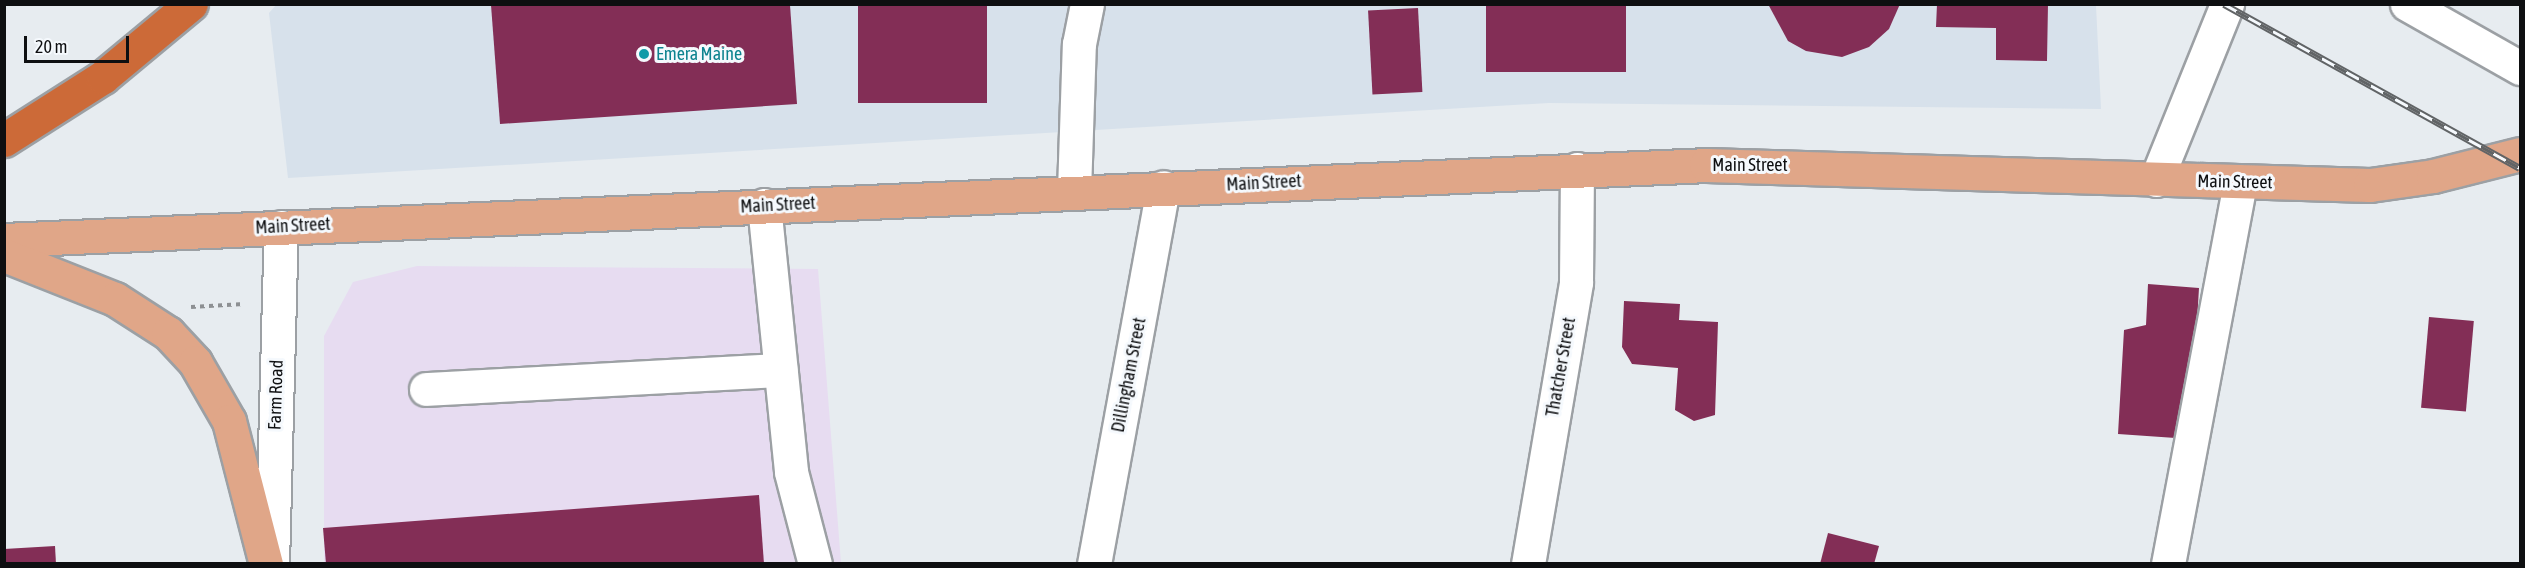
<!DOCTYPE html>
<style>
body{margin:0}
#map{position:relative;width:2525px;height:568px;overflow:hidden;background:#e7ecf0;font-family:"Asap Condensed",sans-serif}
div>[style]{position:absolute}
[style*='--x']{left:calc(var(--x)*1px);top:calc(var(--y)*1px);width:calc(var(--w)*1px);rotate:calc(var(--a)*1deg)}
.commercial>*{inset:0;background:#e7dcf1}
.built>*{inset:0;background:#d7e1eb}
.building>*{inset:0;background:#832e56;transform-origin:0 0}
.path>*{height:4px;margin-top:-2px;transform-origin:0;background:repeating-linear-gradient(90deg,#8d9093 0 4.5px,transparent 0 9px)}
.roads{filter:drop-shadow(2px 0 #9ca0a4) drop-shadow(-2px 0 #9ca0a4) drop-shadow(0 2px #9ca0a4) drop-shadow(0 -2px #9ca0a4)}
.minor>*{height:33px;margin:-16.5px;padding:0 16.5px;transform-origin:16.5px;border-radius:16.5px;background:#fff}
.major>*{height:33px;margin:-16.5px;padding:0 16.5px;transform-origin:16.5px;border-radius:16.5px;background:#e0a688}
.highway>*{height:33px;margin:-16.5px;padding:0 16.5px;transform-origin:16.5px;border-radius:16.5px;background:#cc6a38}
.rail>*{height:7px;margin-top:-3.5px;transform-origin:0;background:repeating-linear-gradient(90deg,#f5f9fd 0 14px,#616466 0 28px);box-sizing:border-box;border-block:2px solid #616466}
.dots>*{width:16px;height:16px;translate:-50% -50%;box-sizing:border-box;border:3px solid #f5f9fd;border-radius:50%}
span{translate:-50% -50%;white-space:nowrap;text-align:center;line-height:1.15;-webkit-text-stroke:6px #f5f9fd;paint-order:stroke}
.culture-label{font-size:18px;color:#0d838f}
.left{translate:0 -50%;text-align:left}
.street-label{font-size:18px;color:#0e0f11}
.frame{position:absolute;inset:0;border:6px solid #0e0f11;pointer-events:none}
.scale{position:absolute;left:24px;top:36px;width:105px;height:27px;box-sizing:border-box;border:3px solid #0e0f11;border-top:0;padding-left:8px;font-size:18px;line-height:21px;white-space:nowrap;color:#0e0f11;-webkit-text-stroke:4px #f5f9fd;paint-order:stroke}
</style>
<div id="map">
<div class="commercial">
<div style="clip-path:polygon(417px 266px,818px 269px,841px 563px,324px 564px,324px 336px,353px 282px)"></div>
</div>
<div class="built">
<div style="clip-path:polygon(277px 4px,2096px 5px,2101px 109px,1549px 103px,288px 178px,269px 13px)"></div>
</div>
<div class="building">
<div style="left:858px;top:4px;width:129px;height:99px"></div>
<div style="left:1486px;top:4px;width:140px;height:68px"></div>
<div style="clip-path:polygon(1768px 4px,1900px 4px,1889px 29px,1869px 47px,1842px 57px,1806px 51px,1788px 41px)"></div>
<div style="clip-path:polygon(1937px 4px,2048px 4px,2047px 61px,1996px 60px,1996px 28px,1936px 27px)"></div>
<div style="clip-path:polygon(491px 5px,790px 5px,797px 104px,500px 124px)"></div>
<div style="left:1418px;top:8px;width:84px;height:50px;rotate:87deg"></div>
<div style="clip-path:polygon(2148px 284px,2199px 288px,2190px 439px,2118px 434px,2124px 330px,2146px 325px)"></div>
<div style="clip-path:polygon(1624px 301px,1680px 304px,1679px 320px,1718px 322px,1715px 415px,1694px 421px,1675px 410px,1678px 368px,1632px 364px,1622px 347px)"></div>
<div style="left:2429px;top:317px;width:45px;height:91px;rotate:5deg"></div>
<div style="clip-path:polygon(759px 495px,764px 564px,326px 564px,323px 528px)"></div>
<div style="clip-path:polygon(1828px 533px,1879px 546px,1874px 564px,1820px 564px)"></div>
<div style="clip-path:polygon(55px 546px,56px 564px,4px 564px,4px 549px)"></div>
</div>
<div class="path">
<div style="--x:191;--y:307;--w:53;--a:-3.2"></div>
</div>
<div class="roads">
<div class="minor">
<div style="--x:2407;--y:4;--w:130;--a:29.5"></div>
<div style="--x:2156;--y:180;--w:190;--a:-68"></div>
<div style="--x:1074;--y:191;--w:147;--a:-88.1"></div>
<div style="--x:1079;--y:44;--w:41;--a:-78.7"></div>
<div style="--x:764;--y:205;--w:268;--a:84.2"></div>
<div style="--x:791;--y:472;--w:95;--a:75.4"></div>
<div style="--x:426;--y:389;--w:355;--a:-3.1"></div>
<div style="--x:272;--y:564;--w:337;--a:-88.5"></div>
<div style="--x:1094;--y:564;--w:383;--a:-79.6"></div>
<div style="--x:1528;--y:564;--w:286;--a:-80.3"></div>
<div style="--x:1576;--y:282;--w:113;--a:-89.5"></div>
<div style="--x:2168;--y:564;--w:389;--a:-79.3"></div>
</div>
<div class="major">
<div style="--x:4;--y:240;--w:1704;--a:-2.52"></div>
<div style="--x:1706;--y:165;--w:664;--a:1.73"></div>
<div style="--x:2370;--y:185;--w:64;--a:-8.1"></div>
<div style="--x:2433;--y:176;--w:90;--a:-14.2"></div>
<div style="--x:4;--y:255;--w:119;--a:21.6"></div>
<div style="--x:115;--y:299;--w:63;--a:32.7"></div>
<div style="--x:168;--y:333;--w:40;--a:47"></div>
<div style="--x:195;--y:362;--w:68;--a:60"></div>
<div style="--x:229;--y:421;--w:148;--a:75.5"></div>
</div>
<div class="highway">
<div style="--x:4;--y:140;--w:117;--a:-32.5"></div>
<div style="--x:103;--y:77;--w:114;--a:-39.7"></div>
</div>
</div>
<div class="rail">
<div style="--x:2224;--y:4;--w:338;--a:29"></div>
</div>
<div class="dots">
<div style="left:644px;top:54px;background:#0f9aa8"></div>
</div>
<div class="culture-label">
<span class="left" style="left:656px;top:54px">Emera Maine</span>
</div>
<div class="street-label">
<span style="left:1750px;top:165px">Main Street</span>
<span style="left:2235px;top:182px;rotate:1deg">Main Street</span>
<span style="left:1264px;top:183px;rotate:-3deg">Main Street</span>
<span style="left:778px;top:205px;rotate:-3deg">Main Street</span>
<span style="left:293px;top:226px;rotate:-3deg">Main Street</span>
<span style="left:1561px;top:367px;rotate:-80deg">Thatcher Street</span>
<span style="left:1129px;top:375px;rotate:-79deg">Dillingham Street</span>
<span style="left:276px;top:395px;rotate:-88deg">Farm Road</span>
</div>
<div class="frame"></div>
<div class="scale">20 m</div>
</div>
